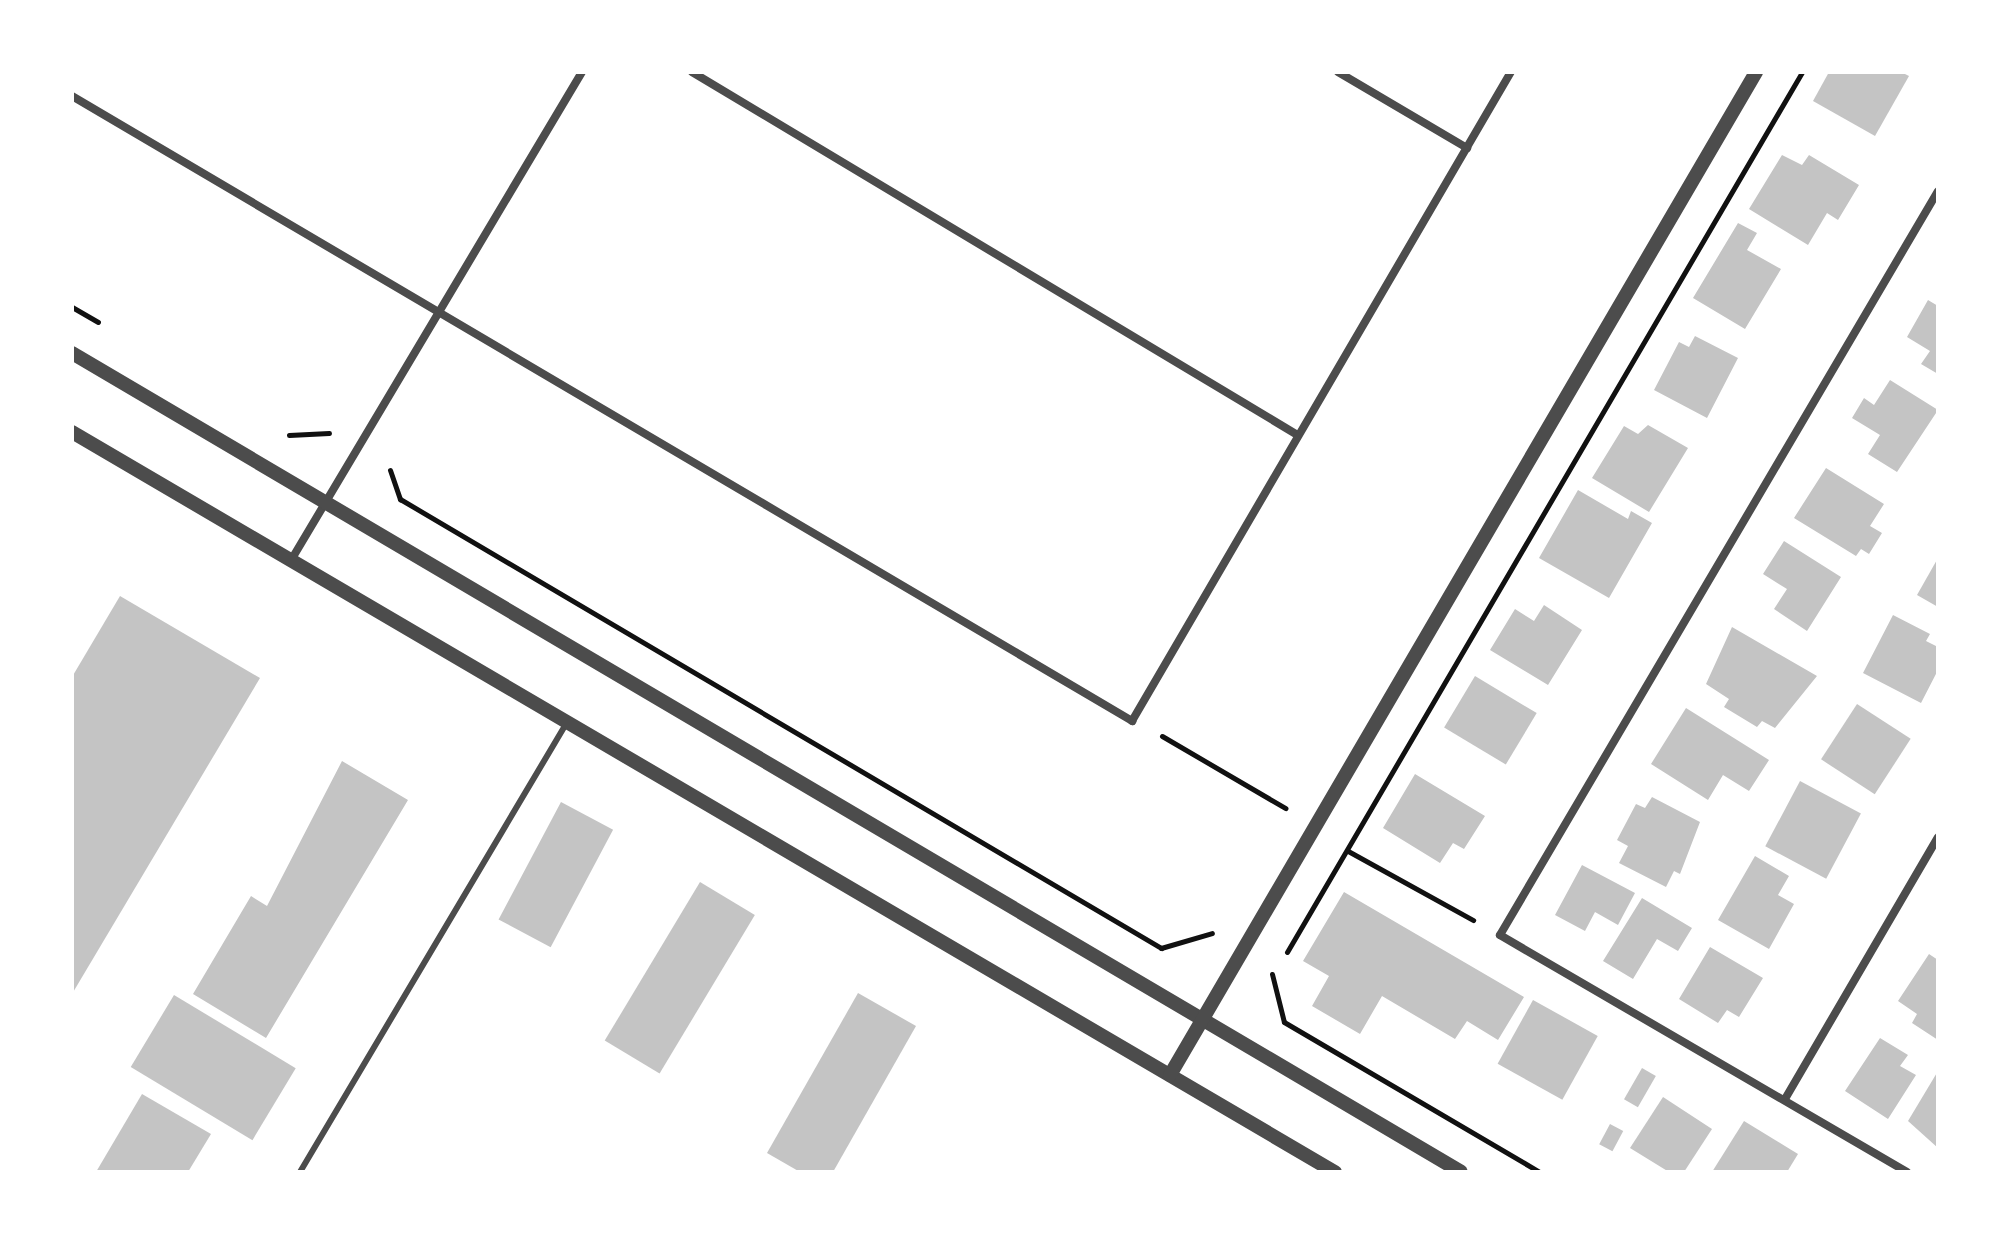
<!DOCTYPE html>
<style>
body{margin:0}
#map{position:relative;width:2010px;height:1244px;overflow:hidden;background:#fff;font-family:Poppins,sans-serif}
div>[style]{position:absolute}
[style*='--x']{left:calc(var(--x)*1px);top:calc(var(--y)*1px);width:calc(var(--w)*1px);rotate:calc(var(--a)*1deg)}
.building>*{inset:0;background:#c4c4c4;transform-origin:0 0}
.path>*{height:5px;margin:-2.5px;padding:0 2.5px;transform-origin:2.5px;border-radius:2.5px;background:#111}
.service>*{height:6px;margin:-3px;padding:0 3px;transform-origin:3px;border-radius:3px;background:#4c4c4c}
.minor>*{height:8px;margin:-4px;padding:0 4px;transform-origin:4px;border-radius:4px;background:#4c4c4c}
.tertiary>*{height:14px;margin:-7px;padding:0 7px;transform-origin:7px;border-radius:7px;background:#4c4c4c}
span{translate:-50% -50%;white-space:nowrap;text-align:center;line-height:1.15;-webkit-text-stroke:8px #fff;paint-order:stroke}
.frame{position:absolute;inset:0;border:74px solid #fff;pointer-events:none}
</style>
<div id="map">
<div class="building">
<div style="clip-path:polygon(1829px 72px,1901px 72px,1909px 76px,1875px 136px,1813px 101px)"></div>
<div style="clip-path:polygon(1782px 155px,1802px 165px,1809px 155px,1859px 185px,1838px 220px,1827px 213px,1808px 245px,1749px 209px)"></div>
<div style="clip-path:polygon(1738px 223px,1757px 233px,1747px 250px,1781px 269px,1745px 329px,1693px 298px)"></div>
<div style="clip-path:polygon(1928px 300px,1938px 306px,1938px 374px,1921px 364px,1930px 351px,1907px 337px)"></div>
<div style="clip-path:polygon(1695px 336px,1738px 358px,1707px 418px,1654px 390px,1679px 342px,1689px 347px)"></div>
<div style="clip-path:polygon(1890px 380px,1938px 410px,1897px 472px,1868px 454px,1880px 435px,1852px 418px,1864px 398px,1874px 405px)"></div>
<div style="clip-path:polygon(1648px 425px,1688px 448px,1649px 512px,1592px 478px,1624px 426px,1638px 434px)"></div>
<div style="clip-path:polygon(1826px 468px,1884px 504px,1870px 526px,1882px 533px,1869px 554px,1861px 549px,1856px 556px,1794px 518px)"></div>
<div style="clip-path:polygon(1578px 490px,1628px 519px,1631px 511px,1652px 523px,1609px 598px,1539px 558px)"></div>
<div style="clip-path:polygon(1784px 541px,1841px 577px,1807px 631px,1774px 609px,1787px 589px,1763px 574px)"></div>
<div style="clip-path:polygon(1938px 558px,1938px 607px,1917px 595px)"></div>
<div style="clip-path:polygon(120px 596px,260px 678px,72px 994px,72px 677px)"></div>
<div style="clip-path:polygon(1544px 605px,1582px 630px,1548px 685px,1490px 650px,1515px 609px,1534px 621px)"></div>
<div style="clip-path:polygon(1893px 615px,1930px 634px,1926px 641px,1938px 647px,1938px 670px,1921px 703px,1863px 673px)"></div>
<div style="clip-path:polygon(1732px 627px,1817px 676px,1775px 728px,1762px 721px,1757px 727px,1724px 707px,1729px 699px,1706px 684px)"></div>
<div style="left:1475px;top:676px;width:72px;height:60px;rotate:31deg"></div>
<div style="left:1857px;top:704px;width:64px;height:66px;rotate:33deg"></div>
<div style="clip-path:polygon(1686px 708px,1769px 760px,1749px 791px,1723px 775px,1708px 800px,1651px 764px)"></div>
<div style="clip-path:polygon(342px 761px,408px 800px,266px 1038px,193px 994px,251px 896px,267px 906px)"></div>
<div style="clip-path:polygon(1415px 774px,1485px 816px,1464px 849px,1453px 843px,1440px 863px,1383px 828px)"></div>
<div style="left:1800px;top:781px;width:69px;height:74px;rotate:28deg"></div>
<div style="clip-path:polygon(1652px 797px,1700px 822px,1680px 874px,1674px 871px,1666px 887px,1619px 863px,1628px 846px,1617px 840px,1636px 804px,1645px 808px)"></div>
<div style="left:561px;top:802px;width:59px;height:133px;rotate:28deg"></div>
<div style="clip-path:polygon(1755px 856px,1789px 876px,1778px 895px,1794px 904px,1769px 949px,1718px 920px)"></div>
<div style="clip-path:polygon(1582px 865px,1635px 893px,1618px 925px,1595px 912px,1585px 931px,1555px 915px)"></div>
<div style="left:700px;top:882px;width:64px;height:185px;rotate:31deg"></div>
<div style="clip-path:polygon(1344px 892px,1524px 997px,1498px 1040px,1467px 1021px,1455px 1039px,1382px 996px,1360px 1034px,1312px 1006px,1329px 976px,1303px 961px)"></div>
<div style="clip-path:polygon(1642px 898px,1692px 928px,1678px 951px,1657px 939px,1633px 979px,1603px 961px)"></div>
<div style="clip-path:polygon(1710px 947px,1763px 978px,1739px 1017px,1727px 1010px,1718px 1023px,1679px 999px)"></div>
<div style="clip-path:polygon(1929px 954px,1938px 960px,1938px 1040px,1912px 1023px,1917px 1014px,1898px 1001px)"></div>
<div style="clip-path:polygon(858px 993px,916px 1026px,833px 1172px,800px 1172px,767px 1153px)"></div>
<div style="left:174px;top:995px;width:142px;height:84px;rotate:31deg"></div>
<div style="left:1533px;top:1000px;width:74px;height:73px;rotate:29deg"></div>
<div style="clip-path:polygon(1880px 1038px,1908px 1055px,1900px 1066px,1916px 1075px,1888px 1119px,1845px 1091px)"></div>
<div style="left:1642px;top:1068px;width:16px;height:36px;rotate:30deg"></div>
<div style="clip-path:polygon(1938px 1071px,1938px 1148px,1908px 1121px)"></div>
<div style="clip-path:polygon(142px 1094px,211px 1134px,188px 1172px,96px 1172px)"></div>
<div style="clip-path:polygon(1663px 1097px,1712px 1129px,1684px 1172px,1669px 1172px,1630px 1148px)"></div>
<div style="clip-path:polygon(1744px 1121px,1798px 1154px,1787px 1172px,1712px 1172px)"></div>
<div style="left:1610px;top:1124px;width:15px;height:23px;rotate:28deg"></div>
</div>
<div class="path">
<div style="--x:72;--y:307;--w:30;--a:30"></div>
<div style="--x:289;--y:435;--w:40;--a:-2.9"></div>
<div style="--x:390;--y:470;--w:31;--a:71"></div>
<div style="--x:400;--y:499;--w:884;--a:30.54"></div>
<div style="--x:1161;--y:948;--w:53;--a:-16.4"></div>
<div style="--x:1162;--y:736;--w:143;--a:30.3"></div>
<div style="--x:1348;--y:851;--w:143;--a:28.9"></div>
<div style="--x:1287;--y:952;--w:1020;--a:-59.66"></div>
<div style="--x:1272;--y:974;--w:49;--a:76"></div>
<div style="--x:1284;--y:1022;--w:297;--a:30.4"></div>
</div>
<div class="service">
<div style="--x:300;--y:1172;--w:521;--a:-59.3"></div>
</div>
<div class="minor">
<div style="--x:692;--y:72;--w:704;--a:30.94"></div>
<div style="--x:1338;--y:72;--w:150;--a:30.5"></div>
<div style="--x:72;--y:96;--w:1231;--a:30.52"></div>
<div style="--x:1132;--y:721;--w:752;--a:-59.72"></div>
<div style="--x:290;--y:562;--w:570;--a:-59.21"></div>
<div style="--x:1785;--y:1099;--w:303;--a:-59.7"></div>
<div style="--x:1907;--y:1172;--w:471;--a:-149.8"></div>
<div style="--x:1500;--y:935;--w:863;--a:-59.51"></div>
</div>
<div class="tertiary">
<div style="--x:72;--y:353;--w:1612;--a:30.52"></div>
<div style="--x:72;--y:432;--w:1464;--a:30.37"></div>
<div style="--x:1170;--y:1075;--w:1162;--a:-59.7"></div>
</div>
<div class="frame"></div>
</div>
